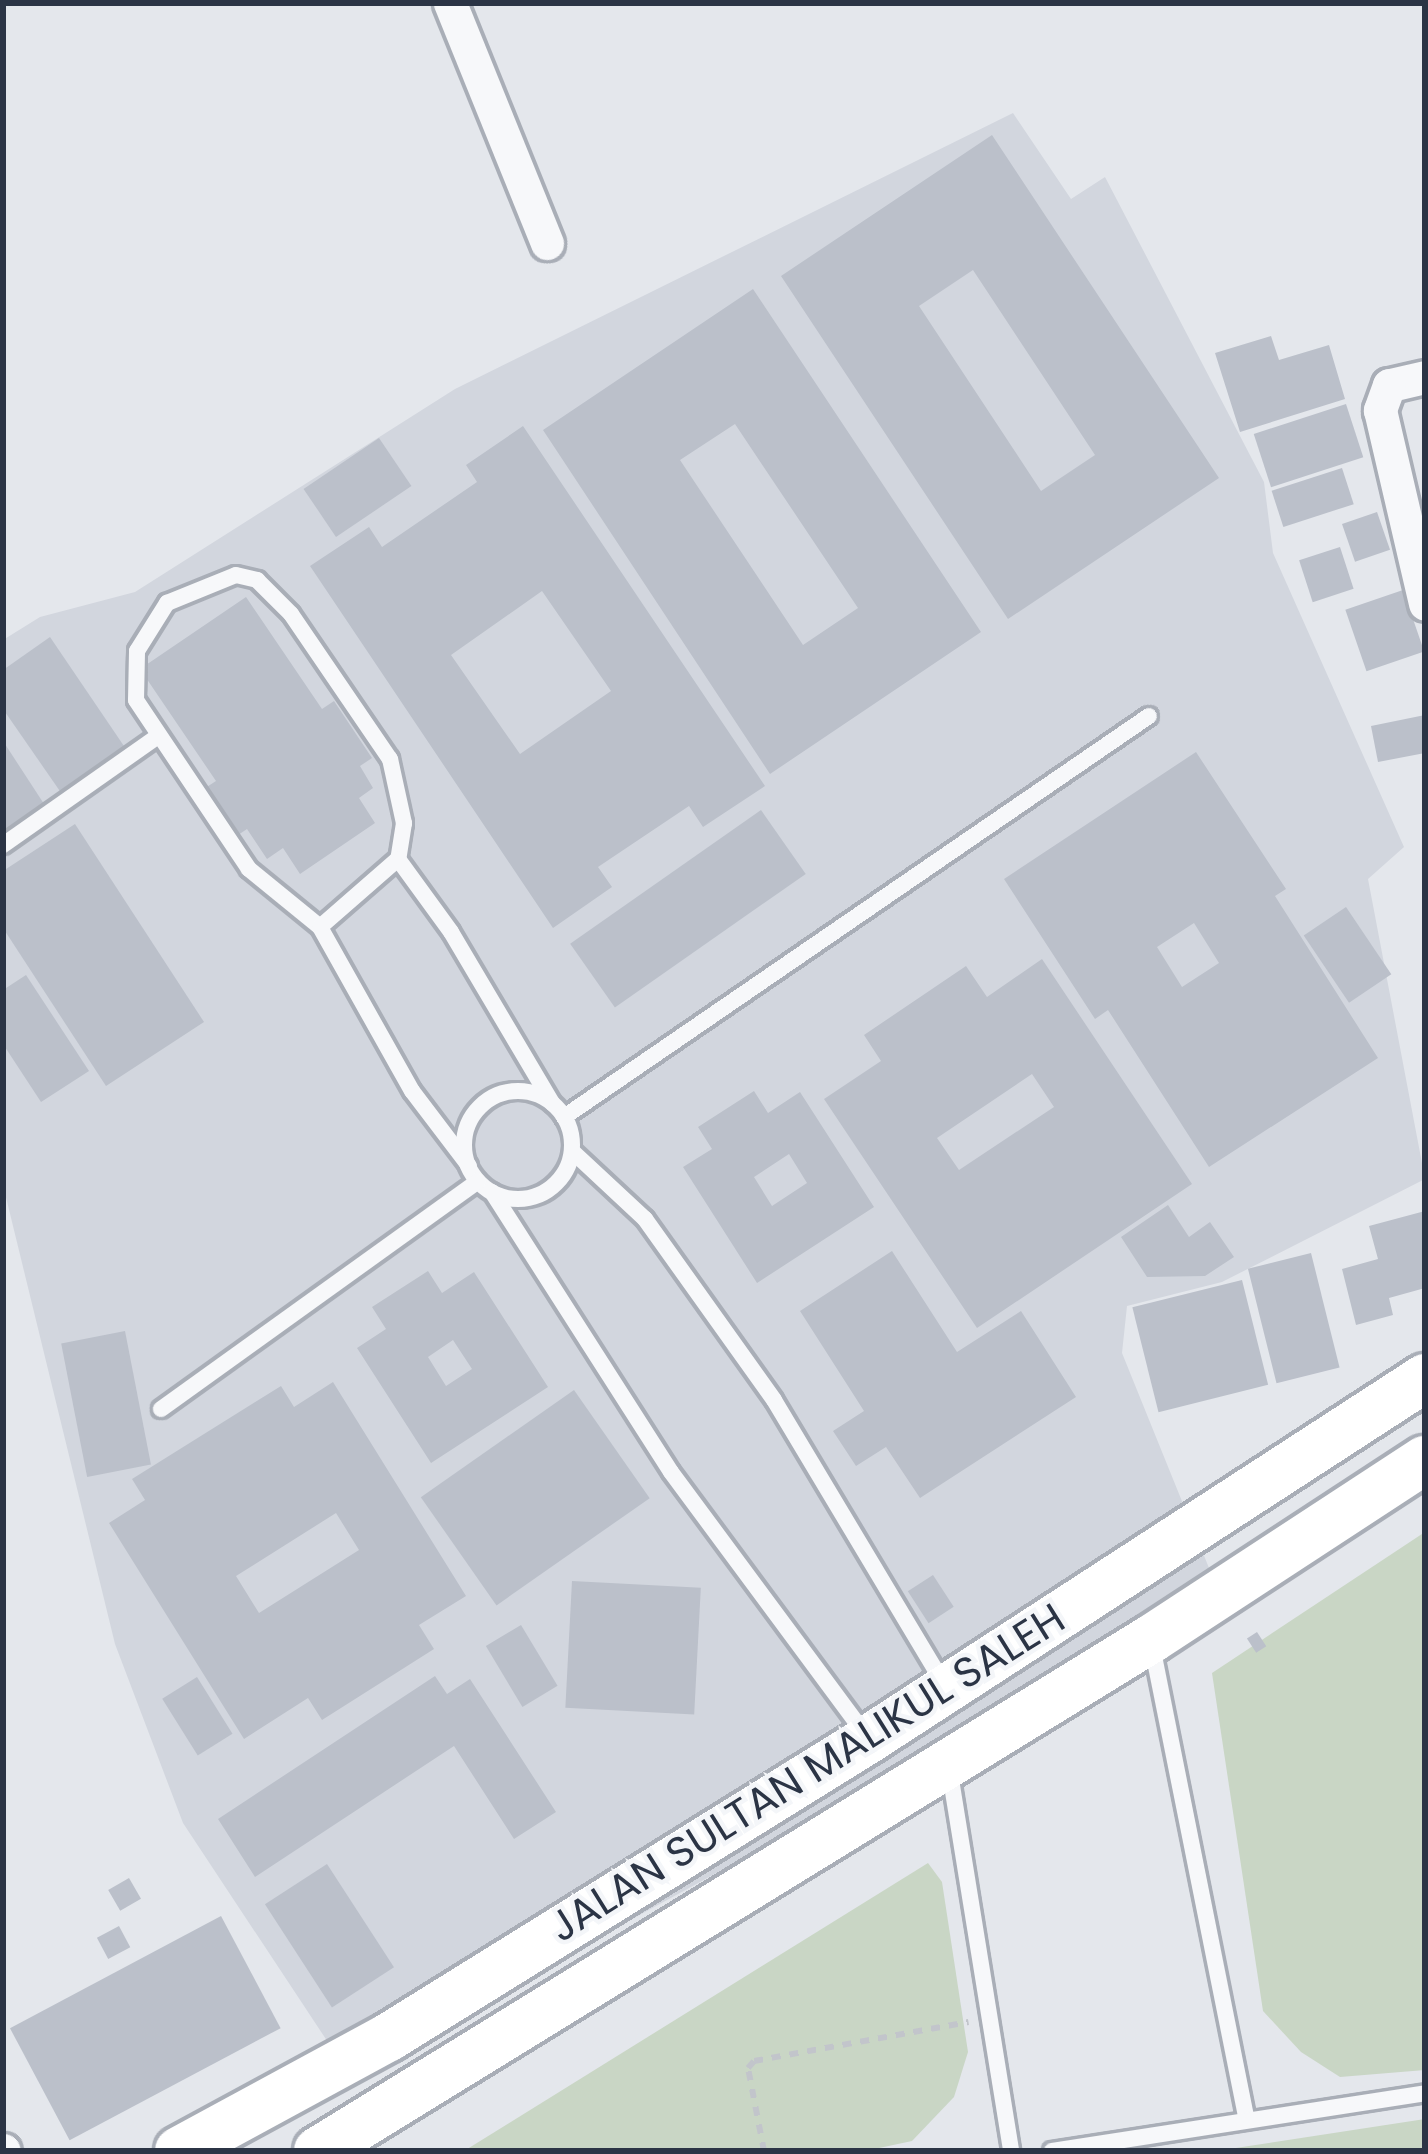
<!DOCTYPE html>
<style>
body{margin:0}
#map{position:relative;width:1428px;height:2154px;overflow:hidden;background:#e4e7ec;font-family:Poppins,sans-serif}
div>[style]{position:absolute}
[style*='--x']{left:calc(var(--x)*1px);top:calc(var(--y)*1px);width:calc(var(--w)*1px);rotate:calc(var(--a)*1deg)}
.built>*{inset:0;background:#d2d6de}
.green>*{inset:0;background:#c9d6c5}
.building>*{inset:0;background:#bbc0ca;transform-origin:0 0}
.path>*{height:6px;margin-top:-3px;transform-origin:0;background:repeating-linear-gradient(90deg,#c2c5cb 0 9px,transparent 0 18px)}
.roads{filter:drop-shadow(3px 0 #a9aeb7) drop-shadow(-3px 0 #a9aeb7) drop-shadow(0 3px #a9aeb7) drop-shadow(0 -3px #a9aeb7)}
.service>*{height:16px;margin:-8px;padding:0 8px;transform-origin:8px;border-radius:8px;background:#f7f8fa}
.service>.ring{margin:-8px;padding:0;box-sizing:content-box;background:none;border:16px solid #f7f8fa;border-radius:50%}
.minor>*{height:33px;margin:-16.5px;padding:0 16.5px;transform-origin:16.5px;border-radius:16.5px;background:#f7f8fa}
.secondary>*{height:48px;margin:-24px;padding:0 24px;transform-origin:24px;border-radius:24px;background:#fff}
span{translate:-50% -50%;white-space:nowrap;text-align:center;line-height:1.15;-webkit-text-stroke:9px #f4f6f9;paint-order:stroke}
.street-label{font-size:42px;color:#2b3445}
.frame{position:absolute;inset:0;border:6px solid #2b3445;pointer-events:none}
</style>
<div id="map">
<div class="built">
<div style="clip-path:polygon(1013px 113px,1071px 199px,1105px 177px,1264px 482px,1273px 553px,1404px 847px,1368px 879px,1425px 1179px,1222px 1282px,1127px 1306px,1122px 1353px,1209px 1568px,1018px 1708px,349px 2074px,183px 1823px,115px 1644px,3px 1185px,3px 640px,40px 617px,135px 592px,455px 389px)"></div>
</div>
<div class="green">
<div style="clip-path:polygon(1425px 1532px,1425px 2070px,1340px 2077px,1301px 2052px,1263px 2011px,1212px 1673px)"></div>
<div style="clip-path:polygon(928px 1863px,942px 1882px,968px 2052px,954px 2097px,912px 2141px,865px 2151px,464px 2151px)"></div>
<div style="clip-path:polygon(1425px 2119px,1425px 2151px,1216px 2151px)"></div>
</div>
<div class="building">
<div style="clip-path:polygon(evenodd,992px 135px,1219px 478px,1008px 619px,781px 276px,992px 135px,973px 270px,1095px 455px,1041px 491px,919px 306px,973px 270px)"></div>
<div style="clip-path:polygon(evenodd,753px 289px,981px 632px,770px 774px,543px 430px,753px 289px,735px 424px,858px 608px,803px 645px,680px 460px,735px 424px)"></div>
<div style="clip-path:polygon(1271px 336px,1279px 360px,1329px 345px,1345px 399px,1240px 432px,1215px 353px)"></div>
<div style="left:1346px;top:404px;width:56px;height:97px;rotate:72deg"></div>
<div style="clip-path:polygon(evenodd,523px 426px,765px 786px,703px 827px,689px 806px,598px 867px,612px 887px,553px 928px,310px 566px,369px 527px,382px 547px,477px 482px,466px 465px,523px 426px,542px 591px,611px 691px,520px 754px,451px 655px,542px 591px)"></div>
<div style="left:379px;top:438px;width:58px;height:91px;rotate:56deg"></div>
<div style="left:1342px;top:468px;width:38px;height:74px;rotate:72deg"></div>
<div style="left:1377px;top:512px;width:40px;height:37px;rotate:71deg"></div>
<div style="left:1340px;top:547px;width:44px;height:43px;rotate:72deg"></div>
<div style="left:1403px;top:590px;width:65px;height:61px;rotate:71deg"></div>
<div style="clip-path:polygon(246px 597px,322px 709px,334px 701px,372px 758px,360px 766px,373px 788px,359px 798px,375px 823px,300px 874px,283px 848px,267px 859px,247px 829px,232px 839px,199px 792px,216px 781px,140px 669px)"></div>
<div style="clip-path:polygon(50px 637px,128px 752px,64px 797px,3px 709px,3px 670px)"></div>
<div style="clip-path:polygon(1425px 715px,1425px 753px,1378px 762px,1371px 726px)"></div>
<div style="clip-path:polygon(3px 741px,46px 807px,3px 835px)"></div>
<div style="clip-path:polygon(evenodd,1196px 752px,1286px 889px,1275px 896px,1378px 1058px,1209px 1167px,1108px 1010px,1095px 1019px,1004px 879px,1196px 752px,1194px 923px,1219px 963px,1182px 987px,1157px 947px,1194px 923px)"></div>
<div style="left:761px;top:810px;width:78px;height:233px;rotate:55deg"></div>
<div style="clip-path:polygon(75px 824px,204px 1022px,106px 1086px,3px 928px,3px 871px)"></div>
<div style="left:1346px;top:907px;width:81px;height:51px;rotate:56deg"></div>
<div style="clip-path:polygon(evenodd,1042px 959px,1192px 1184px,977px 1328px,824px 1099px,881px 1061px,864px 1035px,966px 966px,987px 997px,1042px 959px,1032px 1074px,1054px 1107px,959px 1170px,937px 1138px,1032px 1074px)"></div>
<div style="clip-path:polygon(26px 975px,89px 1071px,41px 1102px,3px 1044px,3px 990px)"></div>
<div style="clip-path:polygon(evenodd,754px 1091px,768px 1113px,800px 1092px,874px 1207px,757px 1283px,683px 1167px,712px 1149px,698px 1127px,754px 1091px,789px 1154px,807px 1183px,772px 1206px,754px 1177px,789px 1154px)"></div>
<div style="clip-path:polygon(1168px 1205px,1189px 1237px,1210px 1222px,1234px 1257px,1205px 1276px,1147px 1277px,1121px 1237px)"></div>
<div style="clip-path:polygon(1425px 1211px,1425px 1288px,1389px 1298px,1393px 1315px,1356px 1325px,1342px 1269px,1378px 1259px,1369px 1226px)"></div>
<div style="clip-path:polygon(892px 1251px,957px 1352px,1021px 1311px,1076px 1397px,920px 1498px,886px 1447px,856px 1466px,833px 1431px,864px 1411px,800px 1311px)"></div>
<div style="left:1311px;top:1253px;width:118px;height:65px;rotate:76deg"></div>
<div style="clip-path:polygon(evenodd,428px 1271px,442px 1293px,474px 1272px,548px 1387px,431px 1463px,357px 1348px,386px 1329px,372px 1307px,428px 1271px,453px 1340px,472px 1369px,446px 1386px,428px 1357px,453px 1340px)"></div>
<div style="left:1242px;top:1280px;width:108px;height:113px;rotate:76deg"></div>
<div style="left:125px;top:1331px;width:136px;height:65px;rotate:79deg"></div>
<div style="clip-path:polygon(evenodd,333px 1382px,466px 1596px,419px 1625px,434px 1649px,322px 1720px,308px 1698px,244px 1739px,109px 1523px,145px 1500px,132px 1479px,281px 1386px,294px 1407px,333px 1382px,336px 1513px,359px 1550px,259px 1613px,236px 1576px,336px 1513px)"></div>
<div style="left:574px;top:1390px;width:132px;height:187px;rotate:55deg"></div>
<div style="left:933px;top:1575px;width:38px;height:30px;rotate:57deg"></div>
<div style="left:572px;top:1581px;width:129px;height:127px;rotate:3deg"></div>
<div style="left:521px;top:1625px;width:71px;height:41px;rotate:59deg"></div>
<div style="left:1257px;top:1632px;width:17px;height:12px;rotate:57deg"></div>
<div style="clip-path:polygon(435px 1676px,447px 1694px,470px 1679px,556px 1812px,514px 1839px,454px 1746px,255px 1877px,218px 1819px)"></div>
<div style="left:197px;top:1677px;width:67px;height:41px;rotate:58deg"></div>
<div style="left:327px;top:1864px;width:123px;height:74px;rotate:57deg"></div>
<div style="left:129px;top:1878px;width:24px;height:24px;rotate:60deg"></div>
<div style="left:221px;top:1916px;width:127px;height:239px;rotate:62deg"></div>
<div style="left:119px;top:1926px;width:24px;height:25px;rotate:62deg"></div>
</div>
<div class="path">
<div style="--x:764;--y:2151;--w:85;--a:-100.9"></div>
<div style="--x:748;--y:2068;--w:9;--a:-49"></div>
<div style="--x:754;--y:2061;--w:218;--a:-10.3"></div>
</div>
<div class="roads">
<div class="service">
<div style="--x:3;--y:845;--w:189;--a:-35.1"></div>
<div style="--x:320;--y:927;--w:92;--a:-140.8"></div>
<div style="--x:249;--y:869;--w:203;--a:-123.8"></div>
<div style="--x:136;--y:700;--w:49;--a:-88.8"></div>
<div style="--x:137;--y:651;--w:57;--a:-58"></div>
<div style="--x:167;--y:603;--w:74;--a:-22.1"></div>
<div style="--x:236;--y:575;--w:22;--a:13"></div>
<div style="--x:257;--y:580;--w:48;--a:45"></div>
<div style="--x:291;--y:614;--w:176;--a:55.7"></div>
<div style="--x:390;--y:759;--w:66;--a:77.7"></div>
<div style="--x:404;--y:823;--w:36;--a:99"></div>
<div class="ring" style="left:464px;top:1091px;width:92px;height:92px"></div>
<div style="--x:564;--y:1117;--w:709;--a:-34.43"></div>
<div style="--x:572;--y:1151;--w:100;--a:43"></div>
<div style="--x:645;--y:1219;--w:222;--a:54.5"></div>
<div style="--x:774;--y:1400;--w:331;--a:59.1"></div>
<div style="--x:469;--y:1166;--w:94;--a:-127.2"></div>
<div style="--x:412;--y:1091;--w:188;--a:-119.3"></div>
<div style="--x:320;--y:927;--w:103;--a:-41.1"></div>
<div style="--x:398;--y:859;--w:90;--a:54"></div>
<div style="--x:451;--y:932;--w:199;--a:59.4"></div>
<div style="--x:492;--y:1192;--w:332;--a:57.4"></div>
<div style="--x:671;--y:1472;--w:326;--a:53.5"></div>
<div style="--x:161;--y:1409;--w:390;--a:-35.7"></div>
<div style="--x:1152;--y:1646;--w:480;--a:78.7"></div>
<div style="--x:949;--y:1767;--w:389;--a:80.8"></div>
<div style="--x:1052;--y:2151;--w:377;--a:-8.8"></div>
</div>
<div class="minor">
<div style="--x:450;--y:3;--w:259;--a:68"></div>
<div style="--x:1425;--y:377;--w:37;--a:167"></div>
<div style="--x:1389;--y:385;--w:27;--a:110"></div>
<div style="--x:1380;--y:410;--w:199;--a:76.9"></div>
<div style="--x:3;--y:2150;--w:1;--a:45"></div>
</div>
<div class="secondary">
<div style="--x:179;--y:2151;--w:239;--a:-28.5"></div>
<div style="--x:389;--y:2037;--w:565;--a:-31.83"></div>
<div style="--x:869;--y:1739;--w:663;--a:-32.99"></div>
<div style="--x:318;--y:2151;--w:978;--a:-31.58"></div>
<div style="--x:1151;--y:1639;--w:327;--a:-33.2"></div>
</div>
</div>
<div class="street-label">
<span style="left:807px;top:1773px;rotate:-32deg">JALAN SULTAN MALIKUL SALEH</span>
</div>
<div class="frame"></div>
</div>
